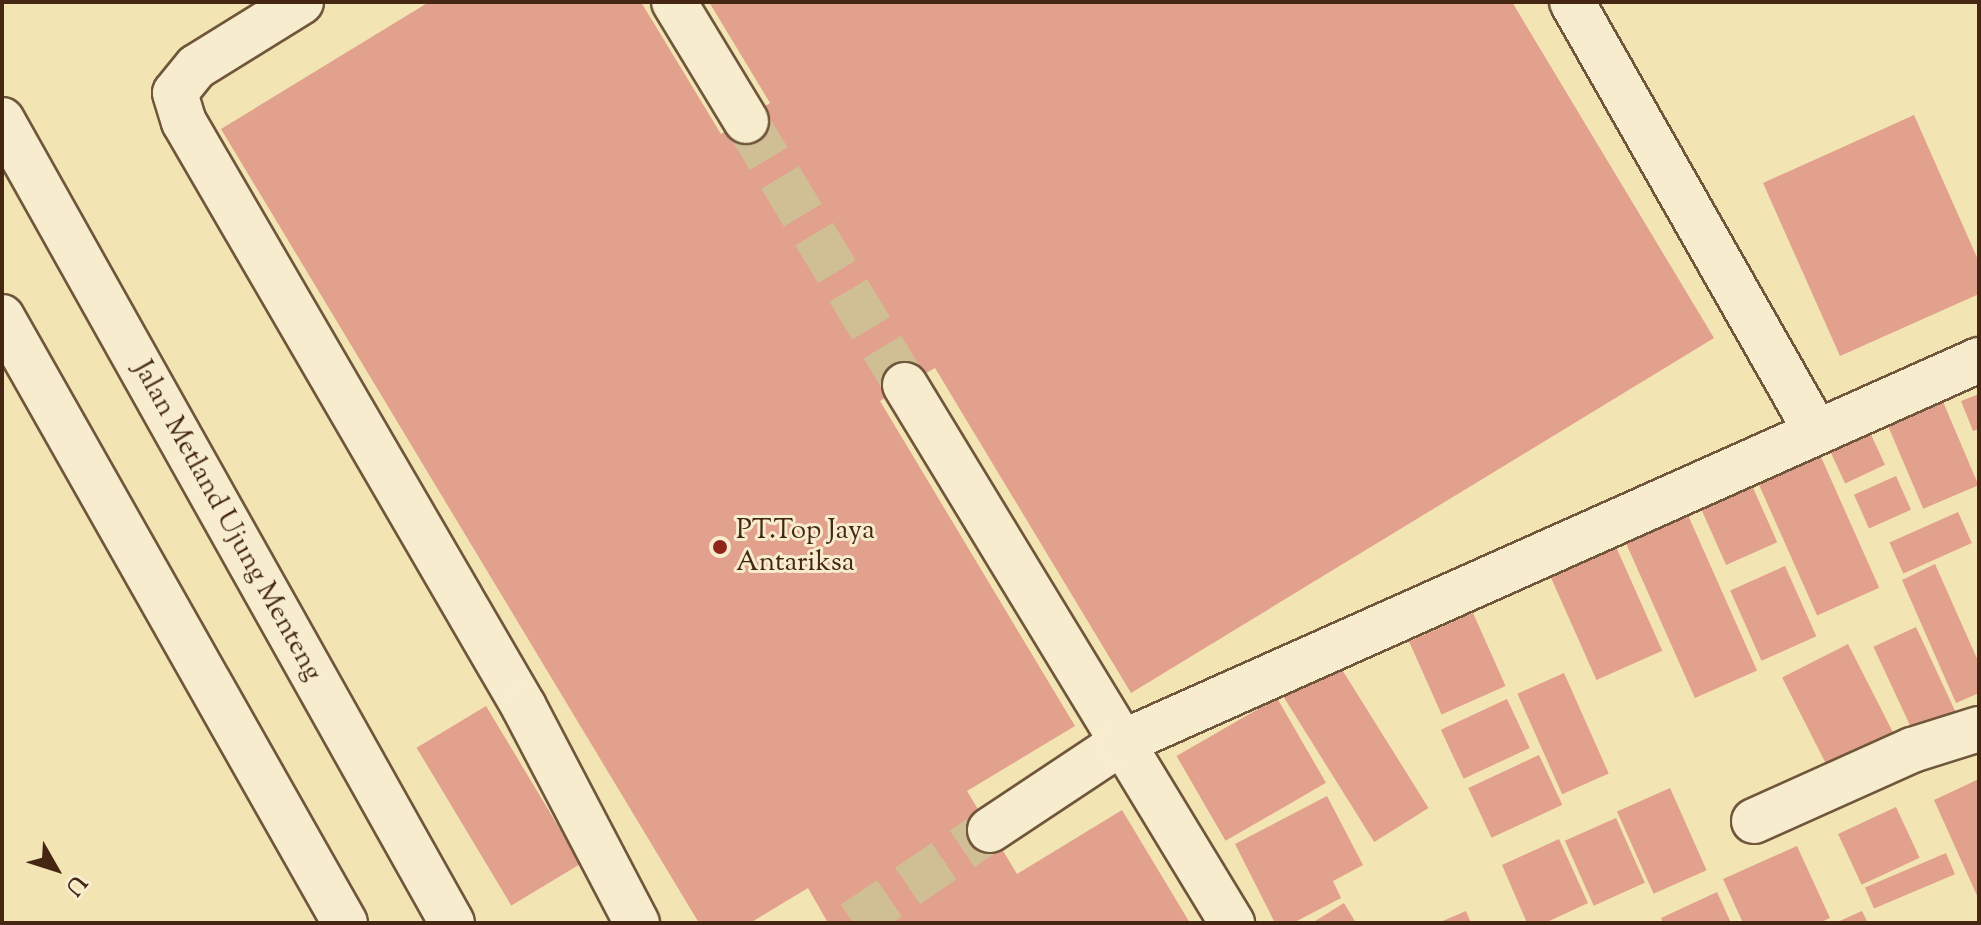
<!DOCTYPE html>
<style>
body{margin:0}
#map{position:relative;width:1981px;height:925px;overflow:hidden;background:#f3e4b4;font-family:"Sorts Mill Goudy",serif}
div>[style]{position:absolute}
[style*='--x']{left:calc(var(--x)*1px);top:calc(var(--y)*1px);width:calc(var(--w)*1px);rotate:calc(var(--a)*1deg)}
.building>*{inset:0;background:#e2a18d;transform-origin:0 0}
.minor-tunnel>*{height:44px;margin-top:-22px;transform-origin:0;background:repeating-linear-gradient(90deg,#d0be94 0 44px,transparent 0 66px)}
.roads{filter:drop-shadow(2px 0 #70563b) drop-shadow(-2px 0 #70563b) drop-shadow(0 2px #70563b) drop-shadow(0 -2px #70563b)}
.minor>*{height:44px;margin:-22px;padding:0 22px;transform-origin:22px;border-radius:22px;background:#f7edce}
.dots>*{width:22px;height:22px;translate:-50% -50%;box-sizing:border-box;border:4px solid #f7edce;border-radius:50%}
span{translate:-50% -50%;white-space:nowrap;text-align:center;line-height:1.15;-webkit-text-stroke:6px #f7edce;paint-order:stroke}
.street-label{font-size:28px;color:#442613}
.poi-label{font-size:28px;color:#442613}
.left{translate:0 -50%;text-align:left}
.frame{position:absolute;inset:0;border:4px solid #442613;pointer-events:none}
.north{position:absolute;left:16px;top:829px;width:80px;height:80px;-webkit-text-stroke:6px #f7edce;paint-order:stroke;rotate:129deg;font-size:22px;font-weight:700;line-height:32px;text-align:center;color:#442613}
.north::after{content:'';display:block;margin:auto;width:28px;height:36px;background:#442613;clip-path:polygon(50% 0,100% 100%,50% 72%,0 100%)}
</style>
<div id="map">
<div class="building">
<div style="clip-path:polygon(429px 2px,641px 2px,721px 134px,770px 103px,709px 2px,1512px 2px,1714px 338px,1131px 693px,935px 368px,905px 385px,880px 401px,1075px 726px,967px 791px,1017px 874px,1122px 810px,1190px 923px,828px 923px,808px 888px,750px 923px,699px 923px,221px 129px)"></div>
<div style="clip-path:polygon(1914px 115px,1979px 262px,1979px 294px,1840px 356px,1763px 183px)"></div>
<div style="clip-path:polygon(1979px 394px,1979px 429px,1973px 431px,1961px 401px)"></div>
<div style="left:1941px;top:397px;width:96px;height:60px;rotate:67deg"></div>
<div style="left:1866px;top:424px;width:45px;height:44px;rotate:65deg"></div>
<div style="left:1817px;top:448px;width:153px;height:68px;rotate:66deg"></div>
<div style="left:1896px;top:476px;width:37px;height:46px;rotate:66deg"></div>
<div style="left:1750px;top:481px;width:67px;height:56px;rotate:66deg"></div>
<div style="left:1679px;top:495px;width:192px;height:68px;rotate:66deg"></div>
<div style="left:1958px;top:512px;width:34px;height:75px;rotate:66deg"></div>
<div style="left:1609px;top:531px;width:131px;height:72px;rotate:66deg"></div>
<div style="clip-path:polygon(1935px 564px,1979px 663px,1979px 693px,1956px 703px,1902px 580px)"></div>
<div style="left:1785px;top:566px;width:77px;height:60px;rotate:66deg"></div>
<div style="left:1473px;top:613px;width:80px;height:70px;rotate:66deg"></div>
<div style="left:1916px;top:627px;width:94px;height:47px;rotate:65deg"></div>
<div style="left:1848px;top:644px;width:101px;height:74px;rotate:63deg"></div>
<div style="left:1331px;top:652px;width:184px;height:64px;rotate:58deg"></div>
<div style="left:1564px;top:673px;width:110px;height:51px;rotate:66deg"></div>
<div style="left:1277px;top:698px;width:98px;height:116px;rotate:60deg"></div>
<div style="left:1507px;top:699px;width:54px;height:73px;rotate:65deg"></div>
<div style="left:486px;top:706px;width:184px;height:81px;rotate:59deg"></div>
<div style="left:1539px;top:755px;width:55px;height:78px;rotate:65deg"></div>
<div style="clip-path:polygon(1979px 779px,1979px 900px,1934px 800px)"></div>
<div style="left:1670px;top:788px;width:90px;height:58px;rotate:66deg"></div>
<div style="clip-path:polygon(1327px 796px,1363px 865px,1333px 881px,1341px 898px,1293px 923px,1275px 923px,1235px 844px)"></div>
<div style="left:1896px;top:807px;width:56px;height:64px;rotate:65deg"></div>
<div style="left:1616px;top:818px;width:71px;height:56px;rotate:66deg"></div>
<div style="clip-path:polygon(1559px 839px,1588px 903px,1545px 923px,1527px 923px,1502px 865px)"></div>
<div style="clip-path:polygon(1797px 846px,1830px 918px,1819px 923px,1743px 923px,1723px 879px)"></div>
<div style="left:1946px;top:853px;width:23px;height:88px;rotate:67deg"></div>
<div style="clip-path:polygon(1717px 892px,1731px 923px,1663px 923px,1661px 918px)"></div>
<div style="clip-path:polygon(1344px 903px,1356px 923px,1312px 923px)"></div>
<div style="clip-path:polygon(1466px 911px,1471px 923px,1438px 923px)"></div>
<div style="clip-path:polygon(1862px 911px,1868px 923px,1835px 923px)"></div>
</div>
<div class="minor-tunnel">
<div style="--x:746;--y:121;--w:308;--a:58.9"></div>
<div style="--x:853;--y:923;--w:166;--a:-34.2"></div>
</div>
<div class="roads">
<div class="minor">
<div style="--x:301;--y:2;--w:123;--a:148.2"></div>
<div style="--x:196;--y:67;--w:33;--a:129"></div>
<div style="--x:175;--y:93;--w:30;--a:73"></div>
<div style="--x:184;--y:122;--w:677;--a:59.83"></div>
<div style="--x:524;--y:707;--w:244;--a:62.4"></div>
<div style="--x:674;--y:2;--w:139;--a:58.8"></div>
<div style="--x:1572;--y:2;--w:494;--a:60.4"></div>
<div style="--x:2;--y:120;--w:920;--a:60.73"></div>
<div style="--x:2;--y:317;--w:696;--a:60.49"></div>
<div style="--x:905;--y:385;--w:630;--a:58.71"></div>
<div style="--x:1754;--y:821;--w:173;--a:-24.2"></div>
<div style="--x:1912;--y:750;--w:70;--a:-17.4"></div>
<div style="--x:990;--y:830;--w:157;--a:-33.6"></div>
<div style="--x:1121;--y:743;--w:940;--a:-24.06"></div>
</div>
</div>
<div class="dots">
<div style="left:720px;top:547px;background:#8f2418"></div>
</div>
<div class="street-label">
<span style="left:227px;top:521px;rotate:61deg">Jalan Metland Ujung Menteng</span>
</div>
<div class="poi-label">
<span class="left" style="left:736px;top:547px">PT.Top Jaya<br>Antariksa</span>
</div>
<div class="frame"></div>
<div class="north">U</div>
</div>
